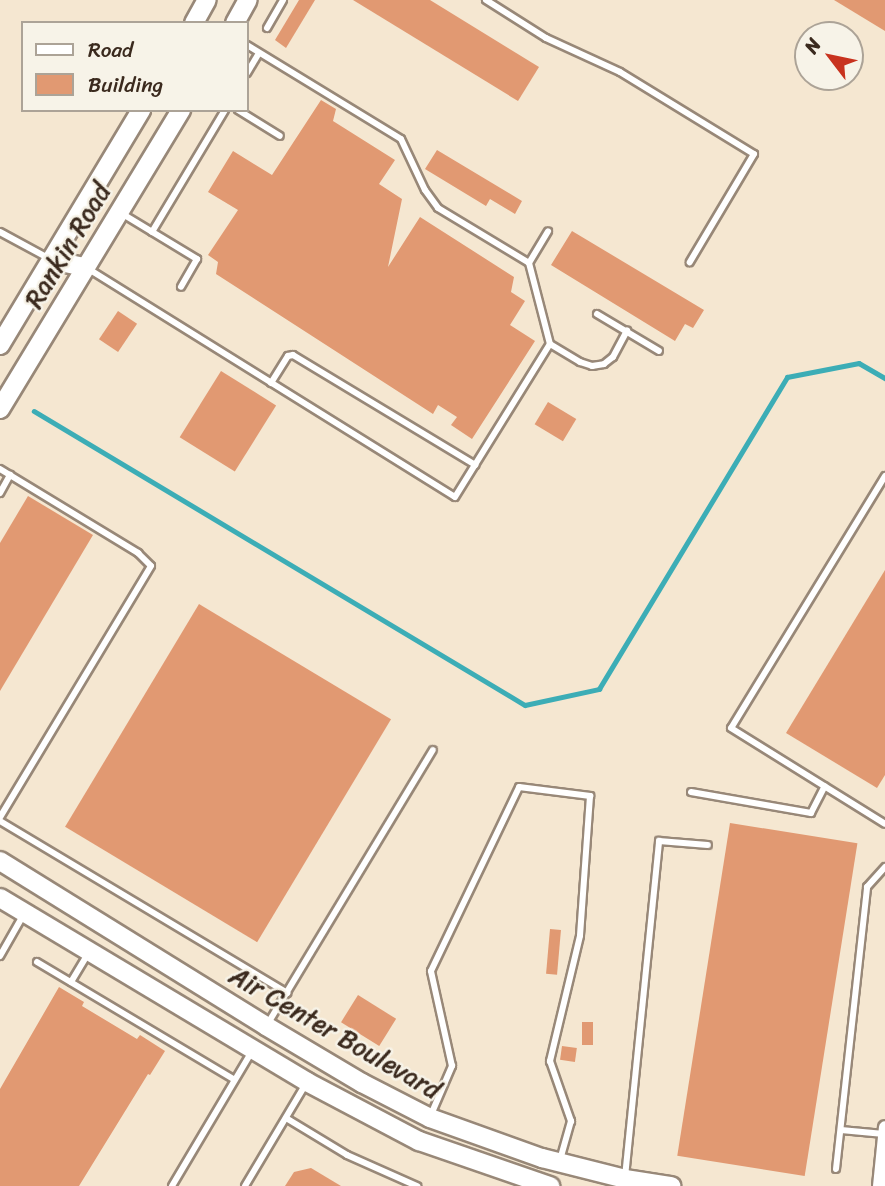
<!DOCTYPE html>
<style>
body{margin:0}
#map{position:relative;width:885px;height:1186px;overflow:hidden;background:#f5e7d1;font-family:Sriracha,sans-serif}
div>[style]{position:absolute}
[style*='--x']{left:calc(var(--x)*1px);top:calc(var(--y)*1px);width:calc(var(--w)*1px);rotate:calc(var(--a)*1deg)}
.stream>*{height:4.5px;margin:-2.25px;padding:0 2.25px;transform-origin:2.25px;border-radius:2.25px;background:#3cadb6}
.building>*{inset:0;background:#e19972;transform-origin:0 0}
.roads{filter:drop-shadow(2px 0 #988878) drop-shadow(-2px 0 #988878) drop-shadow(0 2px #988878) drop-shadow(0 -2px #988878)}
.lane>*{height:6px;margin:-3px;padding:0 3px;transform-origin:3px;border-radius:3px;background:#fff}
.street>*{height:12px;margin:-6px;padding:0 6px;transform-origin:6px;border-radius:6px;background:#fff}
.secondary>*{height:18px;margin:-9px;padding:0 9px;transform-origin:9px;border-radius:9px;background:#fff}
span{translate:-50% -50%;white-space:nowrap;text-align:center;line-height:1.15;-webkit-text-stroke:5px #f7f3e8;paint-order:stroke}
.street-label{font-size:26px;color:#3b2a1e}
.legend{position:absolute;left:21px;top:21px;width:228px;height:91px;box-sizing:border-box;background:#f7f3e8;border:2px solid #aca397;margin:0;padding:9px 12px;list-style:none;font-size:21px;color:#3b2a1e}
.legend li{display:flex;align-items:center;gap:14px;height:35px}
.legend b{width:35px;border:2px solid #aca397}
.north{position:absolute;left:794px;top:21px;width:70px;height:70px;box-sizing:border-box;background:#f7f3e8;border:2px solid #aca397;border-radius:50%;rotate:302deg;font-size:19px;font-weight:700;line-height:28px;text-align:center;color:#3b2a1e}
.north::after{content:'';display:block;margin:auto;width:24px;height:32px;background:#c8321e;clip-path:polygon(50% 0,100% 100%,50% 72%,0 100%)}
</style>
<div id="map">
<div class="stream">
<div style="--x:34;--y:411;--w:572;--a:30.91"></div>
<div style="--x:525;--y:705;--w:76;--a:-12.2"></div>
<div style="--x:599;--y:689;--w:364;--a:-58.9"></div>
<div style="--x:787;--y:377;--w:73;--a:-11"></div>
<div style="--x:859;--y:363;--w:30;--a:30"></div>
</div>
<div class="building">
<div style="clip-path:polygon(299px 0,315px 0,286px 48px,275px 40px)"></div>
<div style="clip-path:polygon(353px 0,430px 0,539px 67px,518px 101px)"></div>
<div style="clip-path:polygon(834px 0,885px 0,885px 31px)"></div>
<div style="clip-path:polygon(321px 100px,336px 109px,333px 121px,395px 160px,379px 184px,402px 199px,388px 267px,420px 217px,514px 277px,511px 292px,525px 301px,510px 325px,535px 341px,472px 439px,451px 425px,457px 417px,438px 405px,433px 414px,216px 274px,218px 262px,208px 255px,238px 210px,208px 192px,233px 151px,272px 175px)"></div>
<div style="clip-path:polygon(437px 150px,522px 201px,515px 214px,490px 199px,486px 206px,425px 169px)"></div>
<div style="clip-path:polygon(572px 231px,704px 310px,693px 328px,685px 324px,675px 341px,551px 265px)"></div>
<div style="left:118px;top:311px;width:23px;height:34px;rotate:34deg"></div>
<div style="left:221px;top:371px;width:65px;height:78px;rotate:32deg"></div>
<div style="left:548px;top:402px;width:33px;height:26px;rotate:31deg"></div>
<div style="clip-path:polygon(28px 496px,93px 535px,0 691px,0 543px)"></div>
<div style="clip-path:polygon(885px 570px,885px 775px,877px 788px,786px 733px)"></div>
<div style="left:199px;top:604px;width:224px;height:260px;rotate:31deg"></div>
<div style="left:730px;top:823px;width:129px;height:337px;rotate:9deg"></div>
<div style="left:550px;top:929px;width:11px;height:45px;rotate:5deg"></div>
<div style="clip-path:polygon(59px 987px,84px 1002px,82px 1006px,137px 1039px,140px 1035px,165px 1051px,150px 1075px,148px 1074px,79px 1186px,0 1186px,0 1089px)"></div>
<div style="left:358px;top:995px;width:45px;height:32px;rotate:32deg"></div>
<div style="left:582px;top:1022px;width:11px;height:23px"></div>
<div style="left:562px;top:1046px;width:15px;height:14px;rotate:8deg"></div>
<div style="clip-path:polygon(311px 1168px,341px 1186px,285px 1186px,294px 1172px)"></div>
</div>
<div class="roads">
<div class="lane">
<div style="--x:486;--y:0;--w:71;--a:32.3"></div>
<div style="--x:546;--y:38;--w:81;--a:24.7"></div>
<div style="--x:620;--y:72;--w:157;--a:31.5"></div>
<div style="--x:754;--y:154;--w:126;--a:120.7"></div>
<div style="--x:267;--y:28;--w:32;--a:-60"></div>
<div style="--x:247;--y:45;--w:180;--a:31.4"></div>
<div style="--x:401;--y:139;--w:56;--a:64.8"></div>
<div style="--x:425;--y:190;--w:22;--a:54"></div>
<div style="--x:438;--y:208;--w:106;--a:31.1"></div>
<div style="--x:529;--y:263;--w:84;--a:75.5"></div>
<div style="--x:550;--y:344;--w:35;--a:31"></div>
<div style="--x:580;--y:362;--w:13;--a:18"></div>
<div style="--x:592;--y:366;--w:12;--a:-9"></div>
<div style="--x:604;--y:364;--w:11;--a:-38"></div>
<div style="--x:613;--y:357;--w:30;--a:-62"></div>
<div style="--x:247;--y:73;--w:23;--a:-59"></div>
<div style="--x:238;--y:110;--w:49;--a:31.8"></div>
<div style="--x:121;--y:213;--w:89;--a:31.2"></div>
<div style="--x:197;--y:259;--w:32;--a:120"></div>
<div style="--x:0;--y:232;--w:57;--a:28.4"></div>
<div style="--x:152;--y:232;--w:142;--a:-59.1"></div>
<div style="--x:529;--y:263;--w:37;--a:-59"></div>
<div style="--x:87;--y:268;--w:433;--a:31.9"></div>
<div style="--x:455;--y:497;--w:180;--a:-58.2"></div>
<div style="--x:597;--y:314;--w:72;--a:30.8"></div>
<div style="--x:271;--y:383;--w:32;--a:-58"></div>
<div style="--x:288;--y:356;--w:5;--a:-11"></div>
<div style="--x:293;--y:355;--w:213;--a:31.1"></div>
<div style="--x:0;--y:469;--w:162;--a:31.3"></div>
<div style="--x:138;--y:553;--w:18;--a:45"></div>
<div style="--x:151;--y:566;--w:293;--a:121"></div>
<div style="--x:885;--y:476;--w:295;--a:121.4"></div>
<div style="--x:731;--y:728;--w:181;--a:31.9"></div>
<div style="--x:0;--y:493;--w:21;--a:-61"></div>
<div style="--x:691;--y:792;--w:122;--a:9.9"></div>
<div style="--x:811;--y:813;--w:30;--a:-63"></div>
<div style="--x:0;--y:821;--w:335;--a:30.9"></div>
<div style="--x:0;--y:956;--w:48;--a:-60.3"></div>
<div style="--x:37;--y:962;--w:230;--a:30.8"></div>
<div style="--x:71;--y:982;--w:33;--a:-59"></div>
<div style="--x:267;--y:1025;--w:321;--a:-58.9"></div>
<div style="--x:430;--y:1117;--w:56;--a:-66.7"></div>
<div style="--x:452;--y:1066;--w:97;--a:-102.5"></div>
<div style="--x:431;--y:971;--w:204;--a:-64.4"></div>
<div style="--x:519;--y:787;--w:72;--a:7.2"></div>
<div style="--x:590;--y:796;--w:140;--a:94.1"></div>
<div style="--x:580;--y:936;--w:129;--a:103.5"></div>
<div style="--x:550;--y:1061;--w:64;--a:70.7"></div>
<div style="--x:571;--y:1121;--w:41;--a:105.8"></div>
<div style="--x:286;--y:1118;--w:71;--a:31.2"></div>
<div style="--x:347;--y:1155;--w:77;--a:23.9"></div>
<div style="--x:841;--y:1130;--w:43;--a:5.3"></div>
<div style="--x:836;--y:1169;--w:284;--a:-83.7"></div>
<div style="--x:867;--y:887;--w:27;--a:-48"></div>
<div style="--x:625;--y:1177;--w:338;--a:-84.2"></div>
<div style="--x:659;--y:841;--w:49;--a:4.7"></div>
<div style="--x:172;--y:1186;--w:157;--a:-59.3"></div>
<div style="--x:245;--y:1186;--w:121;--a:-59.2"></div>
</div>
<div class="street">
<div style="--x:879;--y:1186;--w:59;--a:-84.2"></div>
</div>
<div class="secondary">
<div style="--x:194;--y:23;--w:26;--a:-61"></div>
<div style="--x:235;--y:23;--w:26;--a:-61"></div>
<div style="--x:51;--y:260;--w:35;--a:12"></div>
<div style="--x:0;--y:345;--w:274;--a:-59"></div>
<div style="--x:0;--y:409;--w:350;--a:-58.8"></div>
<div style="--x:0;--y:861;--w:313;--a:31.8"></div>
<div style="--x:266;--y:1026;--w:112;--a:30.7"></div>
<div style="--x:362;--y:1083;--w:76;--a:27.2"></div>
<div style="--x:430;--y:1118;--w:119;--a:19.7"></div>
<div style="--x:542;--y:1158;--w:86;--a:14.2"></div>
<div style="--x:625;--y:1179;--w:47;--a:8.7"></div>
<div style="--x:0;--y:898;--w:358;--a:30.9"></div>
<div style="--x:307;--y:1082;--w:127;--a:27.8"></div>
<div style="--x:419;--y:1141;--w:139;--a:19"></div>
</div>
</div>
<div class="street-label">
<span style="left:68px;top:246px;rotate:-59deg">Rankin Road</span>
<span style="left:335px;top:1033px;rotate:30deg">Air Center Boulevard</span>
</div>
<ul class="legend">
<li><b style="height:9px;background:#fff"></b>Road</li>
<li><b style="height:19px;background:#e19972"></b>Building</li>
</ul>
<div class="north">N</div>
</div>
